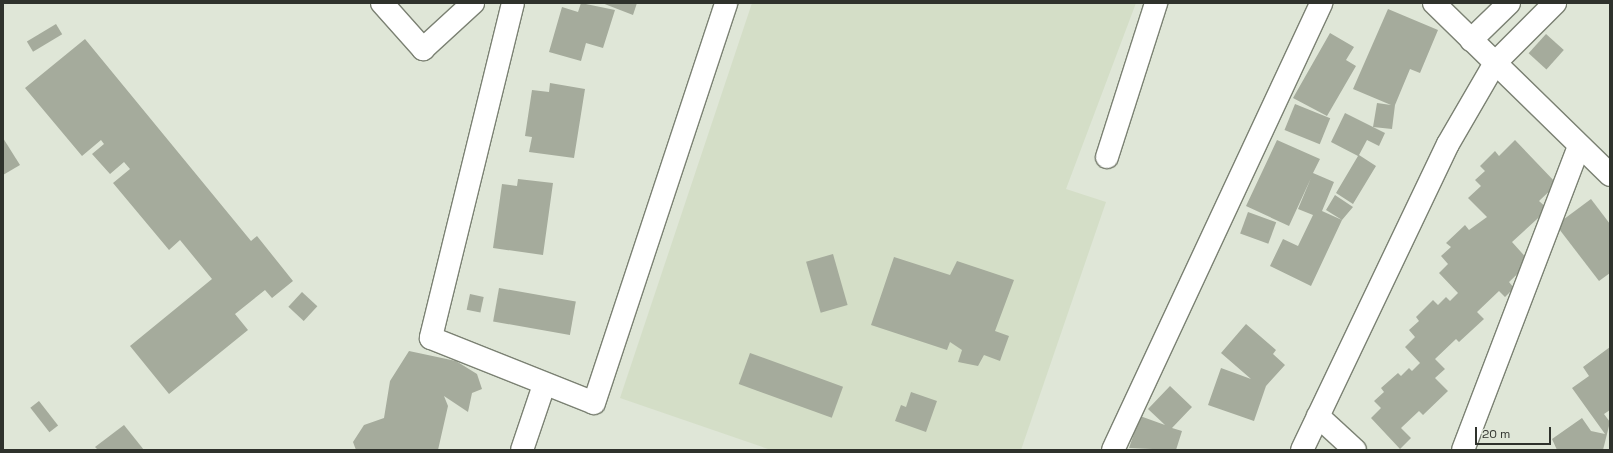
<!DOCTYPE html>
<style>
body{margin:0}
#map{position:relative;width:1613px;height:453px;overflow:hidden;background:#dfe6d7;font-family:"Space Grotesk",sans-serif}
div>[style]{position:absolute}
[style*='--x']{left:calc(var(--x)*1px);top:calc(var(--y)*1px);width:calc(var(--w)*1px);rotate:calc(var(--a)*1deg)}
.built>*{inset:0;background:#d4dec7}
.building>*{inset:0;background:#a5ab9c;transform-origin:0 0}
.roads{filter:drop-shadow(1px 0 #7b8173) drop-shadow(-1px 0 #7b8173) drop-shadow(0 1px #7b8173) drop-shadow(0 -1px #7b8173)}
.minor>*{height:22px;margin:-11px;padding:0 11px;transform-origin:11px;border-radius:11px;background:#fff}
span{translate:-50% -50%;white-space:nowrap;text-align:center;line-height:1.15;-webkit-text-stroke:4px #dfe6d7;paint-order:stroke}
.frame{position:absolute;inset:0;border:4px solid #2f322c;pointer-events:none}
.scale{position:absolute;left:1475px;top:427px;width:76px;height:18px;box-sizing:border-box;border:2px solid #2f322c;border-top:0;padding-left:5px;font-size:12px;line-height:14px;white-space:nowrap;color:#2f322c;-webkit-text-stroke:3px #dfe6d7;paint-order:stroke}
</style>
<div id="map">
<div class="built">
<div style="clip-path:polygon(752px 3px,1136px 3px,1066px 189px,1106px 202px,1021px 450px,771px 450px,620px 398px)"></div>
</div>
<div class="building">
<div style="clip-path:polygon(581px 3px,615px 10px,603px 48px,586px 43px,581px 61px,549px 52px,562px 7px,578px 12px)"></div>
<div style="clip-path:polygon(602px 3px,637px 3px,633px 15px)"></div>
<div style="clip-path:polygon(1388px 9px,1438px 30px,1420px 73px,1410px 69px,1395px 105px,1392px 129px,1373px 127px,1377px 103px,1391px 105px,1353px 89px)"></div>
<div style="left:56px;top:24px;width:12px;height:34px;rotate:59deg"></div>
<div style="clip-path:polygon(1330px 33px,1354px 47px,1346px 60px,1356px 66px,1327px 116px,1293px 98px)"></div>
<div style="left:1546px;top:34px;width:24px;height:26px;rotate:42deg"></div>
<div style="clip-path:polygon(85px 39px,251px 241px,257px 236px,293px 281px,272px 298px,265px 290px,235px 314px,248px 330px,169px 394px,130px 346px,212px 279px,180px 240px,169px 250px,113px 183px,130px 169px,124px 162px,110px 174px,92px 154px,104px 144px,101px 140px,82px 156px,25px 88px)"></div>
<div style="clip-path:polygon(550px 83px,585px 89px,574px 158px,529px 152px,532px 137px,525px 136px,532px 90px,549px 92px)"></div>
<div style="left:1295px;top:104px;width:38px;height:28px;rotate:22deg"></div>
<div style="clip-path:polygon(1345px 113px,1385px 133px,1379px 146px,1367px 140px,1359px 155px,1376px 166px,1353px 204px,1336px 193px,1358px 156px,1331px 142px)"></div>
<div style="clip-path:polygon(3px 138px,20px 165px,3px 175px)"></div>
<div style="clip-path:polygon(1277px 140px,1320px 159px,1313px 173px,1334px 182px,1322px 211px,1342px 220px,1326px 210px,1335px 195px,1353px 207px,1342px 220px,1311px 286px,1270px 266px,1283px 239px,1298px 246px,1313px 215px,1298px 209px,1311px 178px,1289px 226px,1246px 206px)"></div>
<div style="clip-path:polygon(1515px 140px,1557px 184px,1539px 201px,1548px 209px,1512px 242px,1530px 262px,1509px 282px,1514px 288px,1505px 297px,1499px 291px,1477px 312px,1484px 319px,1459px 342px,1456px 339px,1435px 359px,1445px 369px,1435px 378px,1448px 391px,1423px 415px,1419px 411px,1401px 428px,1411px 438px,1400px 449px,1371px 418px,1381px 408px,1374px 401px,1384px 392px,1381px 388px,1398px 373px,1401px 376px,1409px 368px,1412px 371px,1420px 363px,1405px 347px,1415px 337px,1409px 330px,1419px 321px,1416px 317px,1433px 300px,1438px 305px,1446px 297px,1450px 301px,1458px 293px,1439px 273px,1448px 264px,1441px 256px,1451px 247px,1446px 243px,1465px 225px,1469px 230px,1487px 217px,1468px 198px,1481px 186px,1475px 180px,1485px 171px,1480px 166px,1495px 151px,1499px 156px)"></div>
<div style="clip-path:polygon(518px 179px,553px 183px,543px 255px,493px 248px,502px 184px,517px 186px)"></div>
<div style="clip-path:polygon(1591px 199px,1610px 224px,1610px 273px,1599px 281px,1556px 225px)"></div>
<div style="left:1248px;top:212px;width:30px;height:23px;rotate:20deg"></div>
<div style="left:833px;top:254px;width:53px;height:28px;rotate:74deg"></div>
<div style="clip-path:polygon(894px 257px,950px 275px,957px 261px,1014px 280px,995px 331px,1009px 336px,1000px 361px,984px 355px,978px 366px,958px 362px,962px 350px,950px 342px,947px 350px,871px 325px)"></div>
<div style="left:499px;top:288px;width:78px;height:34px;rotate:10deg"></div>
<div style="left:302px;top:292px;width:21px;height:20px;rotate:43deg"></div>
<div style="left:470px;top:294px;width:14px;height:16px;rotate:12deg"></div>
<div style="clip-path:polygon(1246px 324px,1276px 350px,1273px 354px,1285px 365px,1266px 386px,1254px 421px,1208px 405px,1221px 368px,1251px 379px,1221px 353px)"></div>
<div style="clip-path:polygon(1610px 347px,1610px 410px,1604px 414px,1610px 422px,1603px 450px,1557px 450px,1552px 439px,1582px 418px,1591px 431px,1605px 434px,1572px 388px,1589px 376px,1583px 367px)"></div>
<div style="clip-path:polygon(409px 351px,456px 361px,477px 374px,482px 389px,472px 393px,468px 412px,444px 396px,448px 406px,438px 450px,356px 450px,353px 442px,364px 425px,384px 418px,390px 381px)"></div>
<div style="left:750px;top:353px;width:99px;height:33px;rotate:20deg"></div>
<div style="clip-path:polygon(1170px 386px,1192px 407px,1172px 428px,1182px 431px,1176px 450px,1129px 448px,1140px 416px,1165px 425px,1148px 409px)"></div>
<div style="clip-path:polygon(911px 392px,937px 401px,926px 432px,895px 421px,901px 405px,906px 407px)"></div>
<div style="left:39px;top:401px;width:31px;height:11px;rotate:52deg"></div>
<div style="clip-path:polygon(124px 425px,144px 450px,98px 450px,95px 447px)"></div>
</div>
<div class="roads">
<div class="minor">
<div style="--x:382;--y:3;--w:62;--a:48.3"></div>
<div style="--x:423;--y:49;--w:68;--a:-42.6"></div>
<div style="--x:513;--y:3;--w:345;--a:103.8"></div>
<div style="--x:431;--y:338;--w:175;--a:21.7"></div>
<div style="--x:594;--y:403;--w:421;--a:-71.7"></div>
<div style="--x:1434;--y:3;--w:246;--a:44.3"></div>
<div style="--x:1471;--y:40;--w:53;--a:-44.2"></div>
<div style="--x:1107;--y:157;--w:162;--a:-72.3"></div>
<div style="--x:1318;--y:416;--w:50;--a:42.6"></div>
<div style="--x:522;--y:450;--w:69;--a:-71.3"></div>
<div style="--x:1113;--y:450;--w:493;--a:-65"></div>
<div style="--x:1302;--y:450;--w:339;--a:-64.5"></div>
<div style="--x:1448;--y:144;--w:94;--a:-59.9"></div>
<div style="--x:1495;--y:63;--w:85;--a:-45"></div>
<div style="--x:1463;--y:450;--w:325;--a:-69.1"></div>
</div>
</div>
<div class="frame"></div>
<div class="scale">20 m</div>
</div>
